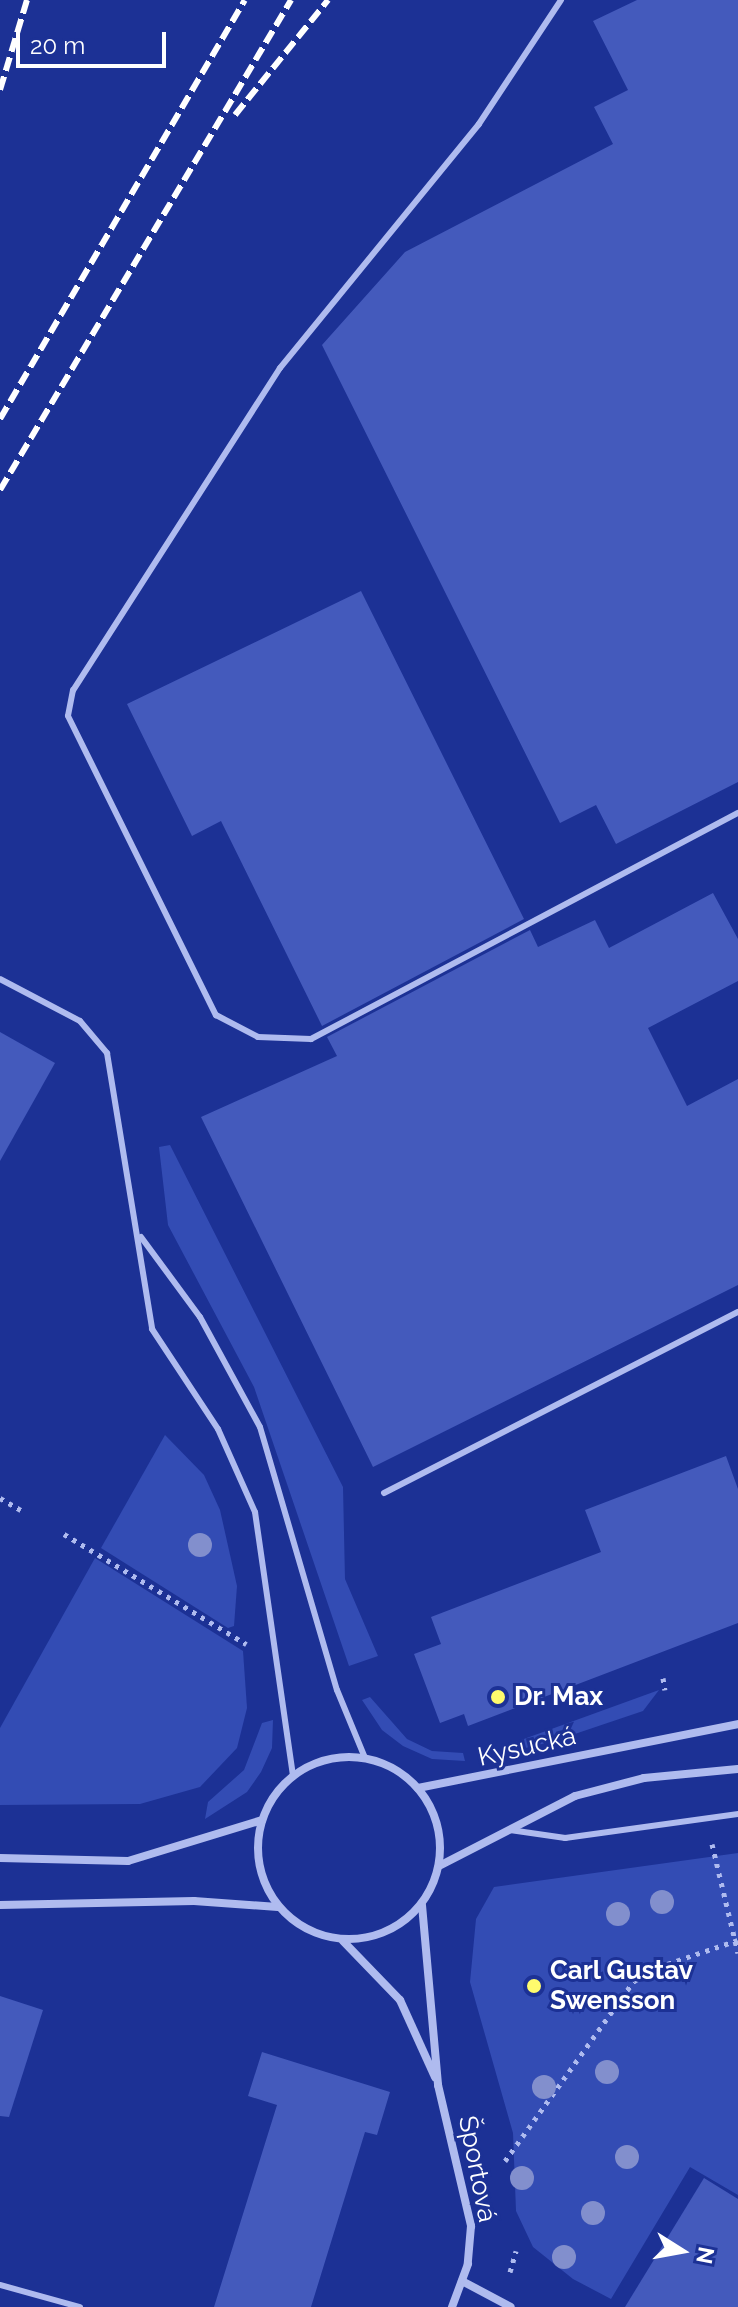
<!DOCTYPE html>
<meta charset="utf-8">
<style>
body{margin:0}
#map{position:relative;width:738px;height:2307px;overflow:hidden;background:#1c3195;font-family:Raleway,sans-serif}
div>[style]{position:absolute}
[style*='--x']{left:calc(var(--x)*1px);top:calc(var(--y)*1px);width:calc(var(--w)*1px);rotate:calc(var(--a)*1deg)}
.green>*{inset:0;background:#334cb4}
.building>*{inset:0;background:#445abc}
.path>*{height:5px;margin-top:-2.5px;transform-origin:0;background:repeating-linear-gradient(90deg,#afbbef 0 4px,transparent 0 10px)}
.lane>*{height:6px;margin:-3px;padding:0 3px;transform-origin:3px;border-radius:3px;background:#afbbef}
.street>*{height:8px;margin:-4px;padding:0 4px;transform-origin:4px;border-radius:4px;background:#afbbef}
.street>.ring{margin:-4px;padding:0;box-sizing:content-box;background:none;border:8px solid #afbbef;border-radius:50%}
.rail>*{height:6px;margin-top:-3px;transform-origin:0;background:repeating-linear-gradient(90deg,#fff 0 14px,transparent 0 20px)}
.trees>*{width:24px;height:24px;margin:-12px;border-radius:50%;background:#828fcd}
.dots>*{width:22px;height:22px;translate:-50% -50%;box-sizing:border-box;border:4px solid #1c3195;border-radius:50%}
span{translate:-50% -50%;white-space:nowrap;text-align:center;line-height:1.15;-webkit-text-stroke:6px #1c3195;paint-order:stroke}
.poi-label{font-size:26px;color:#fff;font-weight:700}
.left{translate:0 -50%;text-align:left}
.street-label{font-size:26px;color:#fff}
.north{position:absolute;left:642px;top:2211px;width:80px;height:80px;-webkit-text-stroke:6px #1c3195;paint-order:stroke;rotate:101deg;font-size:22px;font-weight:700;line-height:32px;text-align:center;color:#fff}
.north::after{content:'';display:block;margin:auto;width:28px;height:36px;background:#fff;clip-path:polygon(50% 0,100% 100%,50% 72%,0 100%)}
.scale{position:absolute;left:16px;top:32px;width:150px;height:36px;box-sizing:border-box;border:4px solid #fff;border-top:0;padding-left:10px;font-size:24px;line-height:28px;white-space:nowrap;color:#fff;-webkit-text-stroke:6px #1c3195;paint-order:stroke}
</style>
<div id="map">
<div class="green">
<div style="clip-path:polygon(170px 1145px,343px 1487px,345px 1579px,378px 1656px,349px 1666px,254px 1387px,168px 1225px,159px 1147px)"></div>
<div style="clip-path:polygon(165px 1435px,204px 1475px,220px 1510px,237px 1586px,234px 1626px,228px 1628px,101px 1548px)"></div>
<div style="clip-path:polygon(95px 1558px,243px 1651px,247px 1708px,237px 1748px,200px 1787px,140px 1804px,0 1805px,0 1728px)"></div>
<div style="clip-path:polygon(659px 1690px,643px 1711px,554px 1741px,505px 1753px,502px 1747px)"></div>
<div style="clip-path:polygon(370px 1697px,407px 1739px,432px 1751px,463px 1753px,465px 1761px,432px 1759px,403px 1746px,382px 1730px,362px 1700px)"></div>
<div style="clip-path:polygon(273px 1720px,272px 1748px,261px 1772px,247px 1792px,205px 1819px,208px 1802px,244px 1770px,262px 1723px)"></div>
<div style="clip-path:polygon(738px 1853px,738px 2195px,690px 2167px,611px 2299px,573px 2279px,533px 2247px,516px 2211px,513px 2133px,470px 1982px,476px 1919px,494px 1887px)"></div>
</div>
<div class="building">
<div style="clip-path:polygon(637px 0,738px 0,738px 782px,616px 844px,596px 805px,560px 823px,322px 345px,405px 252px,613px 144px,594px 107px,628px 90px,593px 21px)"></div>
<div style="clip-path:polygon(361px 591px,524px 919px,322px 1026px,221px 821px,192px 836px,127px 704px)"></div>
<div style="clip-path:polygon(713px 893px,738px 939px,738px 981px,648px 1028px,687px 1106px,738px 1079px,738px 1285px,373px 1467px,201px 1117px,337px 1056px,327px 1037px,530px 930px,538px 947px,595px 920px,609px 948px)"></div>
<div style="clip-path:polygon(0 1032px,55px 1063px,0 1161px)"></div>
<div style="clip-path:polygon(726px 1456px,738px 1489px,738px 1623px,468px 1726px,464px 1714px,440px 1723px,414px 1654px,441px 1644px,431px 1617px,601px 1552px,585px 1510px)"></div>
<div style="clip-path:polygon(0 1996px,43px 2010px,9px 2117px,0 2116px)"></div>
<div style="clip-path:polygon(262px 2052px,390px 2092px,377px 2135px,365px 2132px,311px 2307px,214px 2307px,277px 2105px,248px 2096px)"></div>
<div style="clip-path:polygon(704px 2178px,738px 2199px,738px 2307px,625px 2307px)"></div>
</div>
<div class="path">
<div style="--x:0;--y:1498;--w:24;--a:30"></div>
<div style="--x:64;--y:1534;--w:213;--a:31.1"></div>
<div style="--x:663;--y:1678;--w:12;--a:81"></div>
<div style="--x:712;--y:1844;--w:112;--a:76.6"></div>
<div style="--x:505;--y:2161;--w:221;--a:-54.4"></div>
<div style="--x:634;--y:1981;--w:28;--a:-30"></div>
<div style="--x:658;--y:1967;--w:84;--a:-18.6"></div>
<div style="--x:510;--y:2272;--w:22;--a:-74"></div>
</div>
<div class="lane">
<div style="--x:561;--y:0;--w:149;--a:123.5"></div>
<div style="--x:479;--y:124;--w:315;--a:129.2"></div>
<div style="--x:280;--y:368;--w:383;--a:122.7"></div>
<div style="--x:73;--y:690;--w:26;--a:101"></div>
<div style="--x:68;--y:716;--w:334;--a:63.7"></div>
<div style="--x:216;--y:1015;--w:47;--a:27.6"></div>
<div style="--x:258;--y:1037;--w:53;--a:2.2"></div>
<div style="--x:311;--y:1039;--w:483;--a:-27.9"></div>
<div style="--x:0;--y:979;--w:90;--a:27.7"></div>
<div style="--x:80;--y:1021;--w:42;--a:49.8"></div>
<div style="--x:107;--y:1053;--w:280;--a:80.7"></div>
<div style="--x:152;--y:1329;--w:120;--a:56.6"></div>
<div style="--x:218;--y:1429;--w:91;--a:66"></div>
<div style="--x:255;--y:1512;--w:266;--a:81.8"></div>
<div style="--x:141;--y:1237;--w:99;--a:53.6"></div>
<div style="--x:200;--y:1317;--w:125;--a:61.4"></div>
<div style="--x:260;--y:1427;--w:274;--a:73.7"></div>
<div style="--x:337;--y:1690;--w:74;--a:67.6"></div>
<div style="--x:384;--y:1493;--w:398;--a:-27.1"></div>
<div style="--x:510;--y:1830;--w:56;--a:8.3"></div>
<div style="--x:565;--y:1838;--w:175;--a:-7.9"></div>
<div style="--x:0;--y:2285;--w:83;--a:15.4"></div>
</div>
<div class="street">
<div class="ring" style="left:258px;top:1757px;width:174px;height:174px"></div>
<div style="--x:418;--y:1788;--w:326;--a:-11.3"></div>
<div style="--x:0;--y:1858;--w:128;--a:1.3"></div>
<div style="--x:128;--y:1861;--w:140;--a:-17"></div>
<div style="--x:439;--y:1866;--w:153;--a:-27.2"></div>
<div style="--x:575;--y:1796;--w:71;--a:-14.6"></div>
<div style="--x:644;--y:1778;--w:94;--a:-5.5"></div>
<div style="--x:0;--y:1905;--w:194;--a:-1.2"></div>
<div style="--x:194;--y:1901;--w:84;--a:4.1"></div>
<div style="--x:422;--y:1905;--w:181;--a:84.9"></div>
<div style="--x:438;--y:2085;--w:145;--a:76.8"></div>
<div style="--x:471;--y:2226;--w:38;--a:95"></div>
<div style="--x:468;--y:2264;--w:46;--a:110.4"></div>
<div style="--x:343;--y:1941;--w:82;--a:46"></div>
<div style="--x:400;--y:2000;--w:85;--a:65.6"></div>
<div style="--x:462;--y:2281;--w:55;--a:28"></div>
</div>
<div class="rail">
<div style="--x:0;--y:90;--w:94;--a:-73.3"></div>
<div style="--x:235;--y:115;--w:148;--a:-51"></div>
<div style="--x:0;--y:419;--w:485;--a:-59.7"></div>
<div style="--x:0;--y:490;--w:570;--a:-59.29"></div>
</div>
<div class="trees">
<div style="left:200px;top:1545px"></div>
<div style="left:662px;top:1902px"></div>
<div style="left:618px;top:1914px"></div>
<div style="left:607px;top:2072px"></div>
<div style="left:544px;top:2087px"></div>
<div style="left:627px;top:2157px"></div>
<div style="left:522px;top:2178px"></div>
<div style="left:593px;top:2213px"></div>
<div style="left:564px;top:2257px"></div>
</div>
<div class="dots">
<div style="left:498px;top:1697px;background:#fffb6d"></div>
<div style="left:534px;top:1986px;background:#fffb6d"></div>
</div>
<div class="poi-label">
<span class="left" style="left:514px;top:1697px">Dr. Max</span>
<span class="left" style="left:550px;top:1986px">Carl Gustav<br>Swensson</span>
</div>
<div class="street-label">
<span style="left:527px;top:1747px;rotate:-13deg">Kysucká</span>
<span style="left:477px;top:2169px;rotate:79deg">Športová</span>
</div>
<div class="north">N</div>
<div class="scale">20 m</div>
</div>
